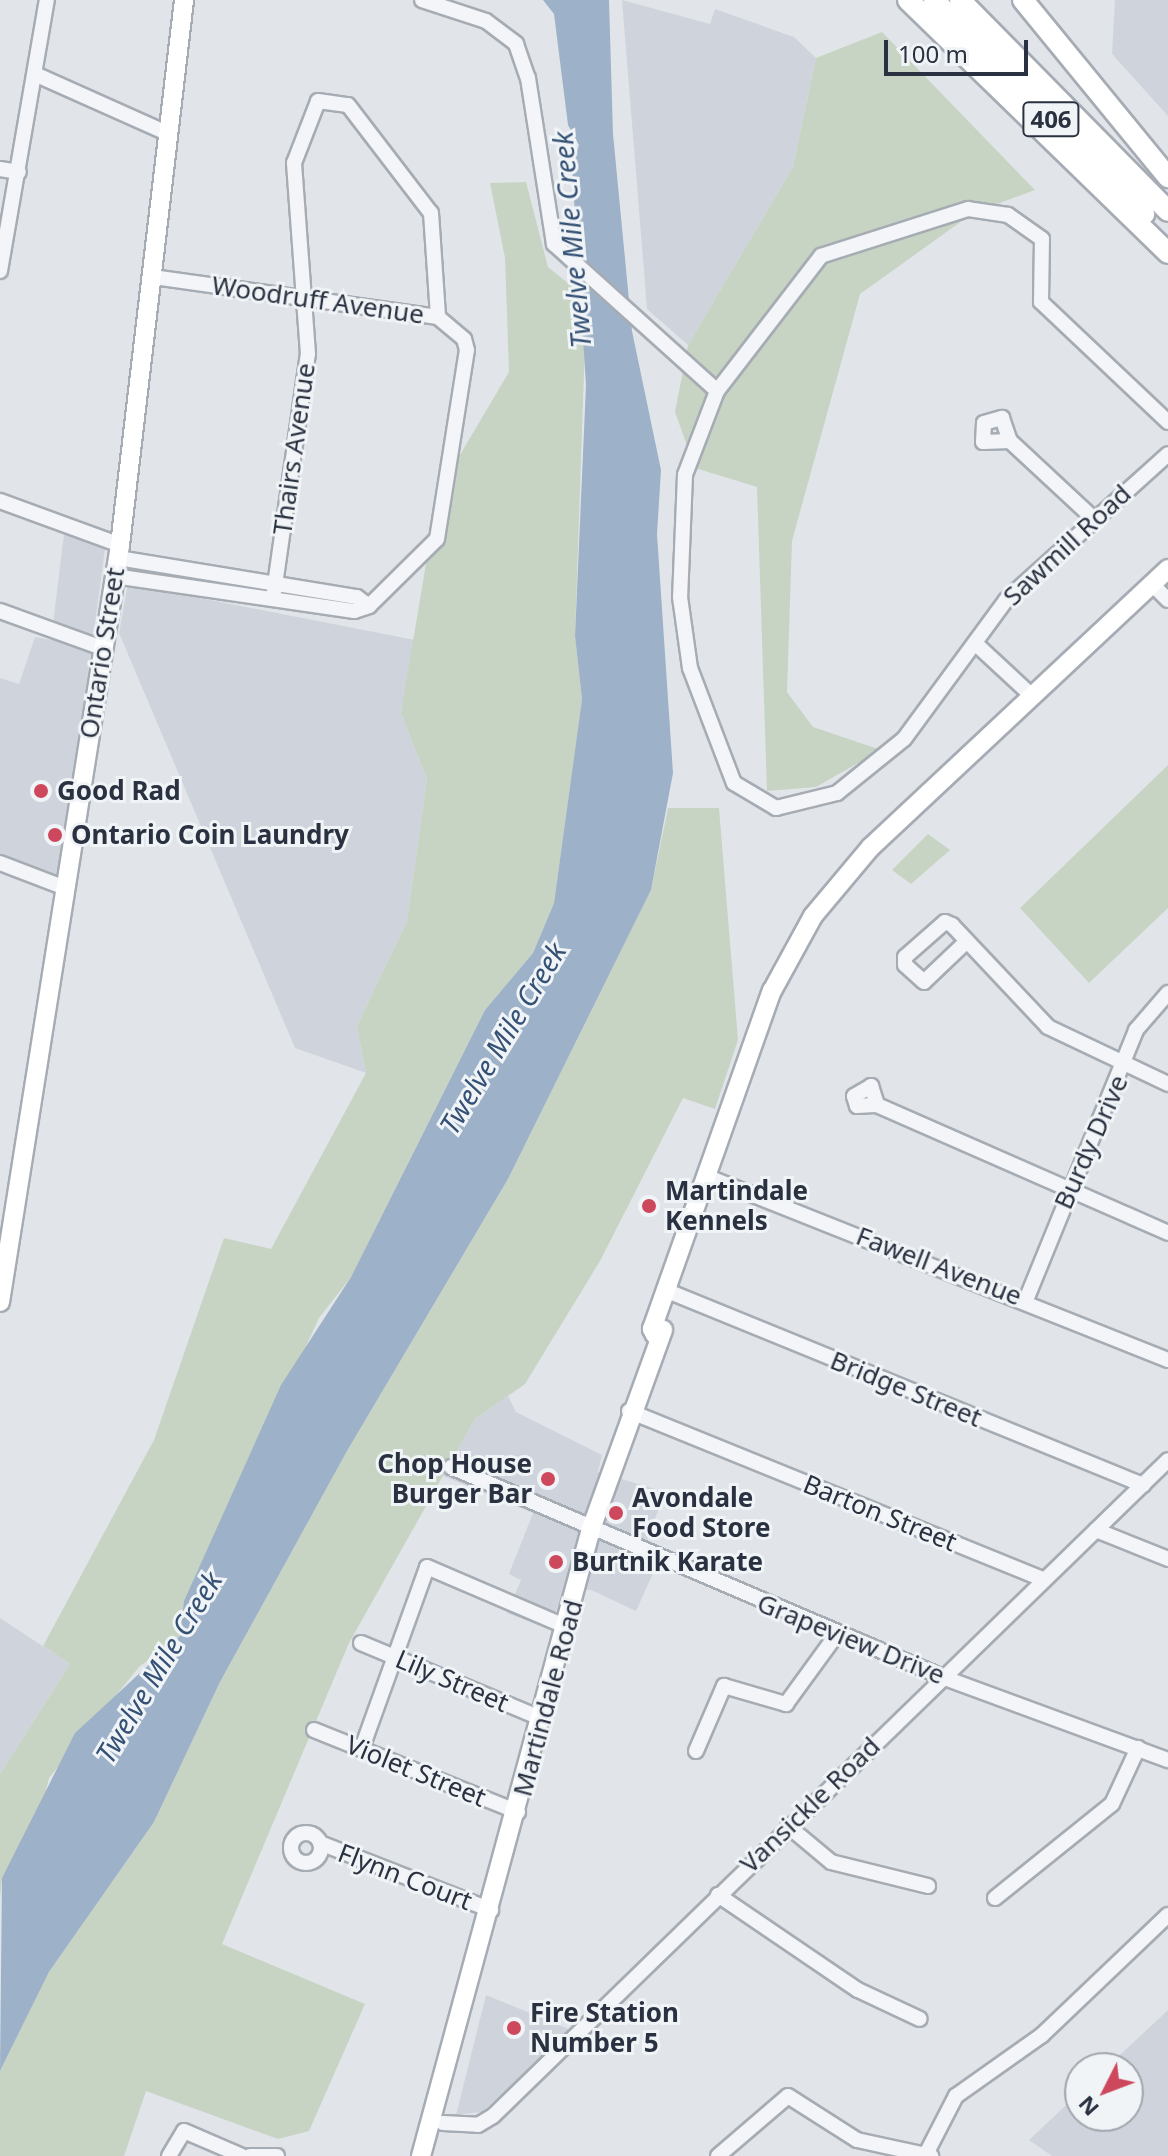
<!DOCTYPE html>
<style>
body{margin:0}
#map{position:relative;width:1168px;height:2156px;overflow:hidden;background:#e1e5ea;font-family:"Noto Sans",sans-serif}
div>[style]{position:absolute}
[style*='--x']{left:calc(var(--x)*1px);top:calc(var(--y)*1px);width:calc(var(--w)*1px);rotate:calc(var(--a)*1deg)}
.built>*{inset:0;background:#cfd4dc}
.green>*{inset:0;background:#c7d4c3}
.water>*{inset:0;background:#9db2c9}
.roads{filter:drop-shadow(2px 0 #a6acb4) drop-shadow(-2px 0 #a6acb4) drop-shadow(0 2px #a6acb4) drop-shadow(0 -2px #a6acb4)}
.minor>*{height:14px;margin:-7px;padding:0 7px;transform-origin:7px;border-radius:7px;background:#f4f5f8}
.minor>.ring{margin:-7px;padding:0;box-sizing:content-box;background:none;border:14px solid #f4f5f8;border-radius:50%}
.major>*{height:18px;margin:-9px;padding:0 9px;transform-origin:9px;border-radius:9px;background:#fff}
.highway>*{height:20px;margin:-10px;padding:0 10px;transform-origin:10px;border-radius:10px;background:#fff}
.dots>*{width:22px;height:22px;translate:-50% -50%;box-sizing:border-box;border:4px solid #f1f4f7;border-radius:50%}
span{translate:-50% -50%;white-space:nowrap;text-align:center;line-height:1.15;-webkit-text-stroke:6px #f1f4f7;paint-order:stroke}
.shield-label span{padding:2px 6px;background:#f1f4f7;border:2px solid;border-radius:6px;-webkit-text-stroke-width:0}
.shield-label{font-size:24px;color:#2a3241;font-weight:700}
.street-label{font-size:26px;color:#2a3241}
.poi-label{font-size:26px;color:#2a3241;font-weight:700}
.left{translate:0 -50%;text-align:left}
.right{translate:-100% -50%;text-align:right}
.water-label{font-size:28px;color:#345175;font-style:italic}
.north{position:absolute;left:1064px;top:2052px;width:80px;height:80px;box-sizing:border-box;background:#f1f4f7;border:2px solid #a1a6ae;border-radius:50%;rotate:228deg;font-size:22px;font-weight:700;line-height:32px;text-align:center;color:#2a3241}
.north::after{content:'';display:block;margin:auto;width:28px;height:36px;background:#cd485c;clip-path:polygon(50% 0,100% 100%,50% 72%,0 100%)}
.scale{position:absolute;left:884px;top:40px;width:144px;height:36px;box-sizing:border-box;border:4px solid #2a3241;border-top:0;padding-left:10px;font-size:24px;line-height:28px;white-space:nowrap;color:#2a3241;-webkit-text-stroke:6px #f1f4f7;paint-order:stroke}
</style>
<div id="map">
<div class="built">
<div style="clip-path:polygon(622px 0,710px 24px,715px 9px,794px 37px,816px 58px,793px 167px,688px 345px,647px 309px)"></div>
<div style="clip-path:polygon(1115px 0,1168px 0,1168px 116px,1112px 54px)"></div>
<div style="clip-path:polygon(64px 534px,105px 549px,61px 876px,0 856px,0 678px,19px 684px,35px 637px,51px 640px)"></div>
<div style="clip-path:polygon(128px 584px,415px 640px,401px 713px,427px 779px,407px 921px,357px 1026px,366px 1073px,295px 1048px,119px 633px)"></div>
<div style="clip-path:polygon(508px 1396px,516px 1412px,602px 1455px,598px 1472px,665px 1492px,647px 1540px,655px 1569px,636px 1611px,591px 1590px,565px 1588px,549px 1629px,507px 1613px,521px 1580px,509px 1574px,533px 1513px,443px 1476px,475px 1419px)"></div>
<div style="clip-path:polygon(0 1618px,70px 1664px,0 1774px)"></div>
<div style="clip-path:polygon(486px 1995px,571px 2030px,482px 2112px,456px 2115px)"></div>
<div style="clip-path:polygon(1168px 2010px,1168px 2156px,1052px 2156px,1029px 2140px,1080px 2092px,1080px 2116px,1128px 2116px,1128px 2068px,1106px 2068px)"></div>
</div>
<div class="green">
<div style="clip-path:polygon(882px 32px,1035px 190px,973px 213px,860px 294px,792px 541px,787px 692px,813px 727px,881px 750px,816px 787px,767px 791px,757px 487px,695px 468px,675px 412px,688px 345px,793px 167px,816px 58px)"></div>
<div style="clip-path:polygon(526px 182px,548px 267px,580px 293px,585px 344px,575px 636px,582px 699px,554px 903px,533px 953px,485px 1010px,351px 1277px,319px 1318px,180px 1618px,180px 1636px,139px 1667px,49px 1778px,41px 1811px,2px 1878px,0 1898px,0 1774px,70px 1664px,43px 1646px,154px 1440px,224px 1238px,271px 1249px,366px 1073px,357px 1026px,407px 921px,427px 779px,401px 713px,438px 492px,509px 372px,505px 258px,490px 183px)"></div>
<div style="clip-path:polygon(1168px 765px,1168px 908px,1089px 983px,1020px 908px)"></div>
<div style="clip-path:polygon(668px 808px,719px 808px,738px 1040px,715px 1109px,683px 1098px,600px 1261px,525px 1384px,475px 1419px,349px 1643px,222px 1944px,365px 2004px,309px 2131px,278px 2139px,146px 2091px,124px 2156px,0 2156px,0 2071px,49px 1972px,154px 1822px,220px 1682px,347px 1451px,508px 1179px,651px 890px)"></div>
<div style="clip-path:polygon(928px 834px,950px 850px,911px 884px,892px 870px)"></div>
</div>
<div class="water">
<div style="clip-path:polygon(543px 0,609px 0,613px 134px,632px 331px,661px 470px,657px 534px,673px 773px,651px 890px,508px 1179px,347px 1451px,220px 1682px,154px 1822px,49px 1972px,0 2071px,2px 1878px,75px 1733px,180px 1636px,184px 1601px,281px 1385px,351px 1277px,485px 1010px,533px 953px,554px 903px,582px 699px,575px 636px,586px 385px,572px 168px,579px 145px,568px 125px,554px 14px)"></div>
</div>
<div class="roads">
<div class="minor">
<div style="--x:422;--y:0;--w:67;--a:18.2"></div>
<div style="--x:486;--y:21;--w:38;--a:37"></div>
<div style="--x:516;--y:44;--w:36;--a:71"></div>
<div style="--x:528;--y:78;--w:168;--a:81.1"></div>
<div style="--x:554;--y:244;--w:219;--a:42"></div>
<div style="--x:37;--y:75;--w:145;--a:24.1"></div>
<div style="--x:0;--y:169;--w:19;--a:9"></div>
<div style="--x:0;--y:271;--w:275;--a:-80.2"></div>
<div style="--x:1168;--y:422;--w:175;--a:-136.6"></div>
<div style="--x:1041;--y:302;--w:63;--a:-89.1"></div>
<div style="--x:1042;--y:239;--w:42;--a:-144.8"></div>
<div style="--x:1008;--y:215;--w:40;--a:-171.5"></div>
<div style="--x:968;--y:209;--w:154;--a:162.3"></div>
<div style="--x:821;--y:256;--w:170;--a:127.6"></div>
<div style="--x:717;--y:391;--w:90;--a:110.9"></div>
<div style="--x:685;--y:475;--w:122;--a:92.3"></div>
<div style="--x:680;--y:597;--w:72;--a:82"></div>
<div style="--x:690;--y:668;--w:123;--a:69.1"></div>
<div style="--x:734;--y:783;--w:49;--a:30.8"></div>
<div style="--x:776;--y:808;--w:63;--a:-13.8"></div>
<div style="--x:837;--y:793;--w:86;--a:-38.9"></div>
<div style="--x:904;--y:739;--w:172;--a:-53.7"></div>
<div style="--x:1006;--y:600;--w:218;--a:-42"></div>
<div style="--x:1010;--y:441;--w:27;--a:178"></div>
<div style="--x:983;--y:442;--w:19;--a:-87"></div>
<div style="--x:984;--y:423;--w:19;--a:-16"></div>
<div style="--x:1002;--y:418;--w:24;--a:71"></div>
<div style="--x:1010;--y:441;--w:113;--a:42.9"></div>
<div style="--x:0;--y:501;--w:128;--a:20.1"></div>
<div style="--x:118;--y:558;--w:242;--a:9.3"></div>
<div style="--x:357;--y:597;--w:15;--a:37"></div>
<div style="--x:114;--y:576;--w:243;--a:8.3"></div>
<div style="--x:354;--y:611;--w:16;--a:-18"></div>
<div style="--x:369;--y:606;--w:95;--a:-44.6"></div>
<div style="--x:437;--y:539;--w:191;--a:-81"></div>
<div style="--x:467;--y:350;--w:11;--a:-105"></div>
<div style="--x:464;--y:339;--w:34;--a:-140"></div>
<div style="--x:438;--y:317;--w:287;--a:-172"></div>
<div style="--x:1151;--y:583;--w:24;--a:45"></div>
<div style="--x:273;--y:599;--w:247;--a:-81.9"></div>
<div style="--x:308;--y:354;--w:192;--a:-94.2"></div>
<div style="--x:294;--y:163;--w:66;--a:-68.8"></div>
<div style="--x:318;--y:101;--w:30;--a:8"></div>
<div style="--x:348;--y:105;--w:136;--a:52.5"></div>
<div style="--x:431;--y:213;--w:104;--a:86.1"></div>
<div style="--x:0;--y:611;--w:109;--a:19.9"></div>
<div style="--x:976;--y:644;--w:74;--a:42.8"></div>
<div style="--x:0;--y:863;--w:70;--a:21"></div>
<div style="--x:967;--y:941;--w:59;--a:136.4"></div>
<div style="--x:924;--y:982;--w:25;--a:-138"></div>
<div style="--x:905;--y:965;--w:8;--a:-90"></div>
<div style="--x:905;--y:957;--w:53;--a:-41.2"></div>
<div style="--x:945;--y:922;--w:8;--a:23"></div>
<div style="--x:952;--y:925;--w:140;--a:46.7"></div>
<div style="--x:1048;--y:1027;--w:133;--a:25.4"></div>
<div style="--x:871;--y:1086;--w:20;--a:72"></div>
<div style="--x:877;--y:1105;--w:20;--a:177"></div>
<div style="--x:857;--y:1106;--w:10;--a:-107"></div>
<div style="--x:854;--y:1096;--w:20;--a:-30"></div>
<div style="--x:877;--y:1105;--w:318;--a:23.7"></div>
<div style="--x:708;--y:1177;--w:495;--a:21.7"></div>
<div style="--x:670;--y:1292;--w:511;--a:22.2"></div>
<div style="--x:1026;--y:1300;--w:292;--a:-67.8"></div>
<div style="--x:1136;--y:1030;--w:49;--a:-49.1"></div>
<div style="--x:629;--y:1411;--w:447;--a:22.1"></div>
<div style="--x:451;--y:1467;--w:537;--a:23.13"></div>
<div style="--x:945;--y:1678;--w:238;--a:20.2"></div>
<div style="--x:1096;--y:1530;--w:78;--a:21.9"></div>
<div style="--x:361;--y:1643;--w:197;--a:22.7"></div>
<div style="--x:314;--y:1730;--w:220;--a:21.9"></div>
<div style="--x:362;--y:1748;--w:192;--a:-70.2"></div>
<div style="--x:427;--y:1567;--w:152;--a:23.2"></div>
<div style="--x:696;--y:1751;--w:71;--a:-66.7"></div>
<div style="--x:724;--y:1686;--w:65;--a:16.2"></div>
<div style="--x:786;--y:1704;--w:87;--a:-53.9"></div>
<div style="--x:788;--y:1826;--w:56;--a:39.9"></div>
<div style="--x:831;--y:1862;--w:100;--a:13.9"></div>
<div class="ring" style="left:291px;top:1833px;width:16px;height:16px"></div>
<div style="--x:320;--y:1843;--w:184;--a:21.4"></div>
<div style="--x:718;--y:1895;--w:169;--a:34.2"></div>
<div style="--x:858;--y:1990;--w:68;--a:25.1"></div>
<div style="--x:995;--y:1898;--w:150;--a:-38.8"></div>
<div style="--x:1112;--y:1804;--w:62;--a:-65.1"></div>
<div style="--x:443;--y:2123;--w:35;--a:3"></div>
<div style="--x:478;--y:2125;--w:17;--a:-31"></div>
<div style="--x:493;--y:2116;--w:941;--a:-44.18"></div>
<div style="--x:169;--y:2156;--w:29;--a:-59"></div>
<div style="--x:184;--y:2131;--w:63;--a:23.3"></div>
<div style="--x:250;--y:2156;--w:27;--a:0"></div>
<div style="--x:718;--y:2156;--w:92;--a:-40.6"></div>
<div style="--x:788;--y:2096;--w:82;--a:32.5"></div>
<div style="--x:857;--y:2140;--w:76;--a:12.2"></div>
<div style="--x:925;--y:2156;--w:68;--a:-62.7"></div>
<div style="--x:956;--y:2096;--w:105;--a:-35.3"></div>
<div style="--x:1042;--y:2035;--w:174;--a:-43.6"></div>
</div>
<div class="major">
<div style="--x:0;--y:1302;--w:766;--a:-80.99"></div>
<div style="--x:120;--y:545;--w:549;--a:-83.3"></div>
<div style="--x:655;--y:1335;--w:7;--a:-117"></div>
<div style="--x:652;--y:1329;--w:359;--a:-70.5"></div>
<div style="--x:772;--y:991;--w:85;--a:-61.3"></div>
<div style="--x:813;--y:916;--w:90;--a:-50"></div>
<div style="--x:871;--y:847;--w:407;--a:-43.1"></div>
<div style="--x:421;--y:2156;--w:650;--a:-74.83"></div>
<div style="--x:591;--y:1529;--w:212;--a:-70.1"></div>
</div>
<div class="highway">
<div style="--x:908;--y:0;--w:363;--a:44.2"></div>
<div style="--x:934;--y:0;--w:300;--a:45.5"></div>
<div style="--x:960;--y:0;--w:296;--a:45.4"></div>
<div style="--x:1023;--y:0;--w:229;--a:50.7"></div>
</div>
</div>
<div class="dots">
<div style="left:41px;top:791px;background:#cd485c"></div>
<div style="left:55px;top:835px;background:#cd485c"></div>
<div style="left:649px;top:1206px;background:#cd485c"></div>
<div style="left:548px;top:1479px;background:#cd485c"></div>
<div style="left:616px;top:1513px;background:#cd485c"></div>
<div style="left:556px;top:1562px;background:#cd485c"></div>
<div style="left:514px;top:2028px;background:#cd485c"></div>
</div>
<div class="shield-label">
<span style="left:1051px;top:119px">406</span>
</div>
<div class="street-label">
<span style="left:318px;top:300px;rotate:8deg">Woodruff Avenue</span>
<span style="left:294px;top:449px;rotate:-82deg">Thairs Avenue</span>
<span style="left:1067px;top:545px;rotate:-43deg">Sawmill Road</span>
<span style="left:102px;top:653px;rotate:-81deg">Ontario Street</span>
<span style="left:1091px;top:1142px;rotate:-66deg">Burdy Drive</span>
<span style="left:939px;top:1266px;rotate:21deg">Fawell Avenue</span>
<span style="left:906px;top:1389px;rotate:22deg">Bridge Street</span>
<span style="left:880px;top:1513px;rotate:22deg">Barton Street</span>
<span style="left:851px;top:1639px;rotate:22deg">Grapeview Drive</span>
<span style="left:452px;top:1681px;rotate:23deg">Lily Street</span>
<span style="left:548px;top:1698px;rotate:-75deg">Martindale Road</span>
<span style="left:416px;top:1771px;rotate:22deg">Violet Street</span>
<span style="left:810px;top:1805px;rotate:-44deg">Vansickle Road</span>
<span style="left:405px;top:1877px;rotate:21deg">Flynn Court</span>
</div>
<div class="poi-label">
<span class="left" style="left:57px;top:791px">Good Rad</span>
<span class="left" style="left:71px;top:835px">Ontario Coin Laundry</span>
<span class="left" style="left:665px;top:1206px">Martindale<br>Kennels</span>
<span class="right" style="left:532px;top:1479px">Chop House<br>Burger Bar</span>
<span class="left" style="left:632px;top:1513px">Avondale<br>Food Store</span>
<span class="left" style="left:572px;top:1562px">Burtnik Karate</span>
<span class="left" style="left:530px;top:2028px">Fire Station<br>Number 5</span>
</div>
<div class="water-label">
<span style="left:571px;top:240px;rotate:-95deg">Twelve Mile Creek</span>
<span style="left:502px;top:1038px;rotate:-59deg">Twelve Mile Creek</span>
<span style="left:158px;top:1667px;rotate:-59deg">Twelve Mile Creek</span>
</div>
<div class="north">N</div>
<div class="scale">100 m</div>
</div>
